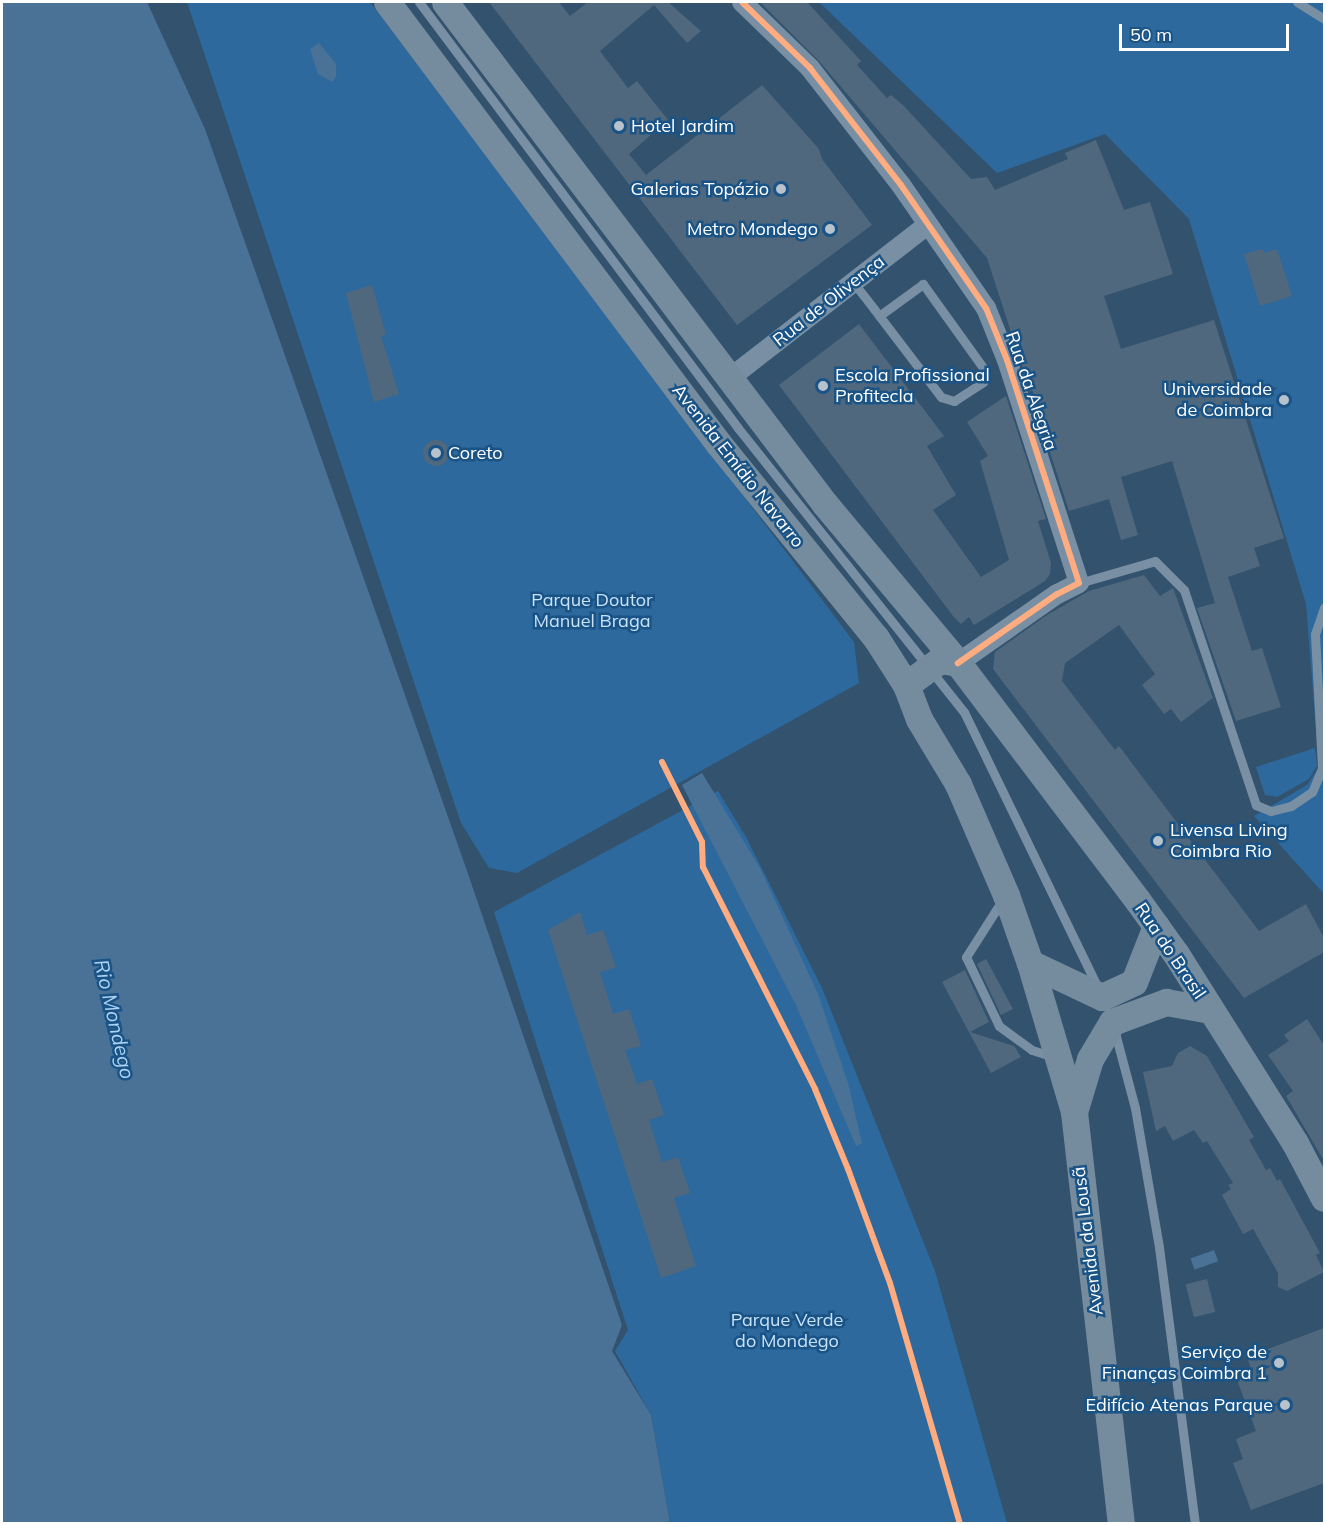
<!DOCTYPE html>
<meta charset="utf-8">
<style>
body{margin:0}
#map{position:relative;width:1326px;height:1525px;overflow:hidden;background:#32526e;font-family:Mulish,sans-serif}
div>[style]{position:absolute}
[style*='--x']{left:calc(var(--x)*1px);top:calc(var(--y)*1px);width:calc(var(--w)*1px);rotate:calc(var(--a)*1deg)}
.green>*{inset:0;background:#2e699d}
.water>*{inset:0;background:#4a7297;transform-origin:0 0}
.building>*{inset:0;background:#4f687e;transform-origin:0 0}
.round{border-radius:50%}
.service>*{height:9px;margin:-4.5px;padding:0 4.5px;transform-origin:4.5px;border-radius:4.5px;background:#798fa4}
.minor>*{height:20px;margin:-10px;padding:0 10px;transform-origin:10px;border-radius:10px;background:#798fa4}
.secondary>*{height:27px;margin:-13.5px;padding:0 13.5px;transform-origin:13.5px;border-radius:13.5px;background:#758c9f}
.cycleway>*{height:6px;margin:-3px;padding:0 3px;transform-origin:3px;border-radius:3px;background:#ffac80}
.dots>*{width:16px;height:16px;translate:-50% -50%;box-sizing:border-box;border:3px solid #1a5386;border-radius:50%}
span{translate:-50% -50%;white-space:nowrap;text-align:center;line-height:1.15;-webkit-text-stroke:5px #1a5386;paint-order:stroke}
.poi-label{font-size:18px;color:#fff}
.left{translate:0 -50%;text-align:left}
.right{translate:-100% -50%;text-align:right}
.street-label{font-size:18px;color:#fff}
.park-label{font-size:18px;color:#c7e2f9}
.water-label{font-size:20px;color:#add3f3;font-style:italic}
.frame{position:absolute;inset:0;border:3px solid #fff;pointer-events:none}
.scale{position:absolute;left:1119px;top:24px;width:170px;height:27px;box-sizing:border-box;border:3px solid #fff;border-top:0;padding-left:8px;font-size:18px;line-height:21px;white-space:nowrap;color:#fff;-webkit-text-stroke:4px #1a5386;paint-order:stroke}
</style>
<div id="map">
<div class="green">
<div style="clip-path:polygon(187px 2px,370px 2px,854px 642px,859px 683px,517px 873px,489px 868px,461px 823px)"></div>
<div style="clip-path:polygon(819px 2px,1324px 2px,1324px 894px,1254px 816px,1307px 785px,1319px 767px,1306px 604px,1189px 219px,1105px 134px,997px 173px)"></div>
<div style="clip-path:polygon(1315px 748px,1317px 766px,1309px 779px,1277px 797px,1265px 795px,1256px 767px)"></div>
<div style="clip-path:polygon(718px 791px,746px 837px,822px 988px,935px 1271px,1007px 1523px,670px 1523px,651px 1415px,615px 1351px,628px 1330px,494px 912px)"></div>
</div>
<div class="water">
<div style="clip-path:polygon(2px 2px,147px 2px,205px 129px,465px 865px,622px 1325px,612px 1351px,651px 1415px,670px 1523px,2px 1523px)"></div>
<div style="clip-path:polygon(319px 43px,336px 64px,336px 77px,332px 82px,318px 74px,310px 49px)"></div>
<div style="clip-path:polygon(702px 773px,760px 868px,818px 994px,848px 1083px,862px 1143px,856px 1146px,796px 1005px,682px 785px)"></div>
<div style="left:1214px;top:1250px;width:12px;height:25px;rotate:70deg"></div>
</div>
<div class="building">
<div style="clip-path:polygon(489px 2px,559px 2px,570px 16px,588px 2px,668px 2px,701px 31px,687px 43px,654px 5px,600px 51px,628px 88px,637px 81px,668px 120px,629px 154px,646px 175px,762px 85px,819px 149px,822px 159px,872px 225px,737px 325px)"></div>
<div style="clip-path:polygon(760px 2px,807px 2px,861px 61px,857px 65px,887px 98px,891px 95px,904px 106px,971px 179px,987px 177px,995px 190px,1068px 159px,1065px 153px,1096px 140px,1124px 210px,1150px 202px,1173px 274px,1104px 296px,1121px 349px,1214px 320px,1284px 538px,1254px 548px,1260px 566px,1228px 577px,1252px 651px,1262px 648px,1281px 707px,1236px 721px,1197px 608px,1215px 603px,1172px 461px,1121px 477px,1138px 535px,1121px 540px,1109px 499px,1069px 511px,987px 258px,819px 61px)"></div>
<div style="clip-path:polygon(1262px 249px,1264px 253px,1277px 249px,1292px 296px,1260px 306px,1244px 254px)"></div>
<div style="clip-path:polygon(372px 285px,386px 334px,381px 336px,399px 394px,374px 402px,346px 293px)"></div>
<div style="clip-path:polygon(859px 324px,944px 436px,927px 446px,956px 495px,933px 510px,981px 577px,1009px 560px,980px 461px,988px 456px,967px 422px,1006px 396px,1046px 519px,1038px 521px,1051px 563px,1050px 574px,1045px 581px,974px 625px,969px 617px,961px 624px,953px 616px,779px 385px)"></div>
<div class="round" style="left:423px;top:440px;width:26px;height:26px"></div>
<div style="clip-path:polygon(1144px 575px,1160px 596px,1173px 588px,1213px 698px,1181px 722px,1171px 709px,1164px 714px,1142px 685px,1155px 674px,1119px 625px,1065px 663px,1062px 681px,1115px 750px,1119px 746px,1259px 931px,1306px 904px,1324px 938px,1324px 952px,1244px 998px,993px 669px,995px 652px,1047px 615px,1089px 591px)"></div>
<div style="clip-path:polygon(580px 912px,587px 935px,603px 930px,616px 967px,600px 972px,613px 1014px,629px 1009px,641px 1046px,625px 1050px,637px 1084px,652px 1079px,664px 1115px,649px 1120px,662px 1162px,678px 1157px,690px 1193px,674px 1198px,696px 1266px,661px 1278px,548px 930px)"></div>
<div style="clip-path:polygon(986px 959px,1013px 1009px,1001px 1015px,977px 964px)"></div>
<div style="clip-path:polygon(965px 970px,989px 1022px,970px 1032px,1014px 1046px,1021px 1057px,991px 1073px,942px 982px)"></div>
<div style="clip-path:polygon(1307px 1019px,1324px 1045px,1324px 1161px,1286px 1096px,1293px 1091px,1268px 1055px,1289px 1041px,1284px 1035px)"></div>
<div style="clip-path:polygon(1190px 1046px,1207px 1056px,1254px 1137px,1249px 1140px,1266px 1170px,1270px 1168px,1277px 1181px,1280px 1179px,1320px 1253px,1316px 1255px,1324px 1272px,1287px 1291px,1278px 1287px,1278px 1273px,1253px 1229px,1243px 1234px,1222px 1195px,1231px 1189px,1228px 1185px,1233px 1183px,1207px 1141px,1203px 1143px,1194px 1130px,1173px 1141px,1165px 1126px,1156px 1131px,1143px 1072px,1172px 1066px,1178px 1053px)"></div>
<div style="left:1207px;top:1279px;width:34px;height:22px;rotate:76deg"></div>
<div style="clip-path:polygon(1324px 1328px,1324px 1483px,1251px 1510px,1233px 1463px,1243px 1459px,1236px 1439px,1256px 1431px,1237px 1380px,1253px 1374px,1247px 1357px)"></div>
</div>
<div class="service">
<div style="--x:419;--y:2;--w:532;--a:53.17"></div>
<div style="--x:738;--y:428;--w:363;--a:51.5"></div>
<div style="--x:964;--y:712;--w:307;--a:64.1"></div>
<div style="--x:1297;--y:2;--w:32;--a:32"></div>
<div style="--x:853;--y:282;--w:34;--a:52"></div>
<div style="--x:874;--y:309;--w:111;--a:52.7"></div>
<div style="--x:941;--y:397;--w:14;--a:17"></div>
<div style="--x:954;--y:401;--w:35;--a:-33"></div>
<div style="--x:983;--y:382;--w:13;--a:-86"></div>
<div style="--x:984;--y:369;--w:105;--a:-125.7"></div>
<div style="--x:923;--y:284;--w:54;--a:144"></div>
<div style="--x:1079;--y:583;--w:79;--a:-16.1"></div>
<div style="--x:1155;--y:561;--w:41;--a:45"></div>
<div style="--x:1184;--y:590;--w:227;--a:71.5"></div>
<div style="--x:1256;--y:805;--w:16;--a:22"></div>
<div style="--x:1271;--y:811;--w:21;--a:-14"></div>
<div style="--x:1291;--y:806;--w:25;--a:-34"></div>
<div style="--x:1312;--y:792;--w:26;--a:-67"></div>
<div style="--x:1322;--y:768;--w:134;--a:-93"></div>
<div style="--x:1315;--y:634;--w:28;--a:-71"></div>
<div style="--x:1003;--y:899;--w:69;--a:122.5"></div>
<div style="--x:966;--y:957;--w:76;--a:64.4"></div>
<div style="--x:999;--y:1026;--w:41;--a:36"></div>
<div style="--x:1032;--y:1050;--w:22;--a:18"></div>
<div style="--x:1114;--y:1029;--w:82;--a:75.1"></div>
<div style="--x:1135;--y:1108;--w:141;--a:80.2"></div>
<div style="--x:1159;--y:1247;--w:279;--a:82.6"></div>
</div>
<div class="minor">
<div style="--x:742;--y:2;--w:95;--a:44.1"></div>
<div style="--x:810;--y:68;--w:148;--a:52.1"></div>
<div style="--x:901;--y:185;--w:150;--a:55.4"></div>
<div style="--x:986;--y:308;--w:56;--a:68"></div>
<div style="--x:1007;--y:360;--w:234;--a:72.1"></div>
<div style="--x:1079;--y:583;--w:25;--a:153"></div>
<div style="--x:1057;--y:594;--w:121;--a:145.1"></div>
<div style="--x:730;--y:378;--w:249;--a:-37.8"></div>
</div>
<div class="secondary">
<div style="--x:387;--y:2;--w:551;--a:53.11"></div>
<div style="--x:718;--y:443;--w:251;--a:51"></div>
<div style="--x:876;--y:638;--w:56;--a:57.4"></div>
<div style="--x:906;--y:685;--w:36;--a:69"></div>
<div style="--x:919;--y:719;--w:76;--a:59"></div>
<div style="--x:958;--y:784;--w:121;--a:66.6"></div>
<div style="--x:1006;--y:895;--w:72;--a:70.6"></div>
<div style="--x:1030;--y:963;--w:155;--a:73.5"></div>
<div style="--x:1074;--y:1112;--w:415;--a:83.5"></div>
<div style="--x:445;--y:2;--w:630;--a:52.88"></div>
<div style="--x:825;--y:504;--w:207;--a:50.1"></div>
<div style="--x:958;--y:663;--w:298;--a:52.9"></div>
<div style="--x:1138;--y:901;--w:65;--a:54.4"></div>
<div style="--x:1176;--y:954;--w:223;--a:57.8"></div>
<div style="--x:1295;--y:1143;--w:62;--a:62.2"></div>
<div style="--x:906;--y:685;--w:42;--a:-36.3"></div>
<div style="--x:940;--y:660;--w:18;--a:9"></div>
<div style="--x:1030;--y:963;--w:80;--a:25.3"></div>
<div style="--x:1102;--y:997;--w:35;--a:-25"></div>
<div style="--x:1134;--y:982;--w:60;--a:-68.6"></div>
<div style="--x:1074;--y:1112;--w:55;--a:-73.2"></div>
<div style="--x:1090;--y:1059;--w:43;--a:-59.3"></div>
<div style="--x:1112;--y:1022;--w:58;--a:-20.3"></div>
<div style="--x:1166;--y:1002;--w:45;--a:10.3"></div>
</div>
<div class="cycleway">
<div style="--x:742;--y:2;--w:95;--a:44.1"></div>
<div style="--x:810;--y:68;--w:148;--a:52.1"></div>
<div style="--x:901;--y:185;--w:150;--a:55.4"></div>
<div style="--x:986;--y:308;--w:56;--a:68"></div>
<div style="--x:1007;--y:360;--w:234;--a:72.1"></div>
<div style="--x:1079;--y:583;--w:25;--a:153"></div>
<div style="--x:1057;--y:594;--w:121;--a:145.1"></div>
<div style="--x:662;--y:762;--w:89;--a:63.4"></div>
<div style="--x:702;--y:842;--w:25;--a:88"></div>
<div style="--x:703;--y:867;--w:249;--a:63.2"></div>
<div style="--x:815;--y:1089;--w:87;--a:67.6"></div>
<div style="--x:848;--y:1169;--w:121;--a:69.8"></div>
<div style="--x:890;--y:1283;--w:251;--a:73.8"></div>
</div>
<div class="dots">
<div style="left:619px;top:126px;background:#b7c2cc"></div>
<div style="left:781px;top:189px;background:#b7c2cc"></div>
<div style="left:830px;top:229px;background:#b7c2cc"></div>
<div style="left:823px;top:386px;background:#b7c2cc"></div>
<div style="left:1284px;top:400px;background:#b7c2cc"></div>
<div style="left:436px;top:453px;background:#b7c2cc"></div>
<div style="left:1158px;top:841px;background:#b7c2cc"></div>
<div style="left:1279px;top:1363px;background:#b7c2cc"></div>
<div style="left:1285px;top:1405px;background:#b7c2cc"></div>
</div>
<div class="poi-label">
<span class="left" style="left:631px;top:126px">Hotel Jardim</span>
<span class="right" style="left:769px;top:189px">Galerias Topázio</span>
<span class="right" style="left:818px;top:229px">Metro Mondego</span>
<span class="left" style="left:835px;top:386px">Escola Profissional<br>Profitecla</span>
<span class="right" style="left:1272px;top:400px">Universidade<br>de Coimbra</span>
<span class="left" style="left:448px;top:453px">Coreto</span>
<span class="left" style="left:1170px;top:841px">Livensa Living<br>Coimbra Rio</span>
<span class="right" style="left:1267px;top:1363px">Serviço de<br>Finanças Coimbra 1</span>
<span class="right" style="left:1273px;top:1405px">Edifício Atenas Parque</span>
</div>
<div class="street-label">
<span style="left:829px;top:301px;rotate:-38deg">Rua de Olivença</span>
<span style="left:1031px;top:391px;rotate:71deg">Rua da Alegria</span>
<span style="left:738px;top:466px;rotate:52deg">Avenida Emídio Navarro</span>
<span style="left:1170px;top:951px;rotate:56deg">Rua do Brasil</span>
<span style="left:1088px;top:1241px;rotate:-97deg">Avenida da Lousã</span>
</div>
<div class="park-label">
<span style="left:592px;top:611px">Parque Doutor<br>Manuel Braga</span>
<span style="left:787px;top:1331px">Parque Verde<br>do Mondego</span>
</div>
<div class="water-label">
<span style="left:115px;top:1019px;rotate:77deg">Rio Mondego</span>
</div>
<div class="frame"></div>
<div class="scale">50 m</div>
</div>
